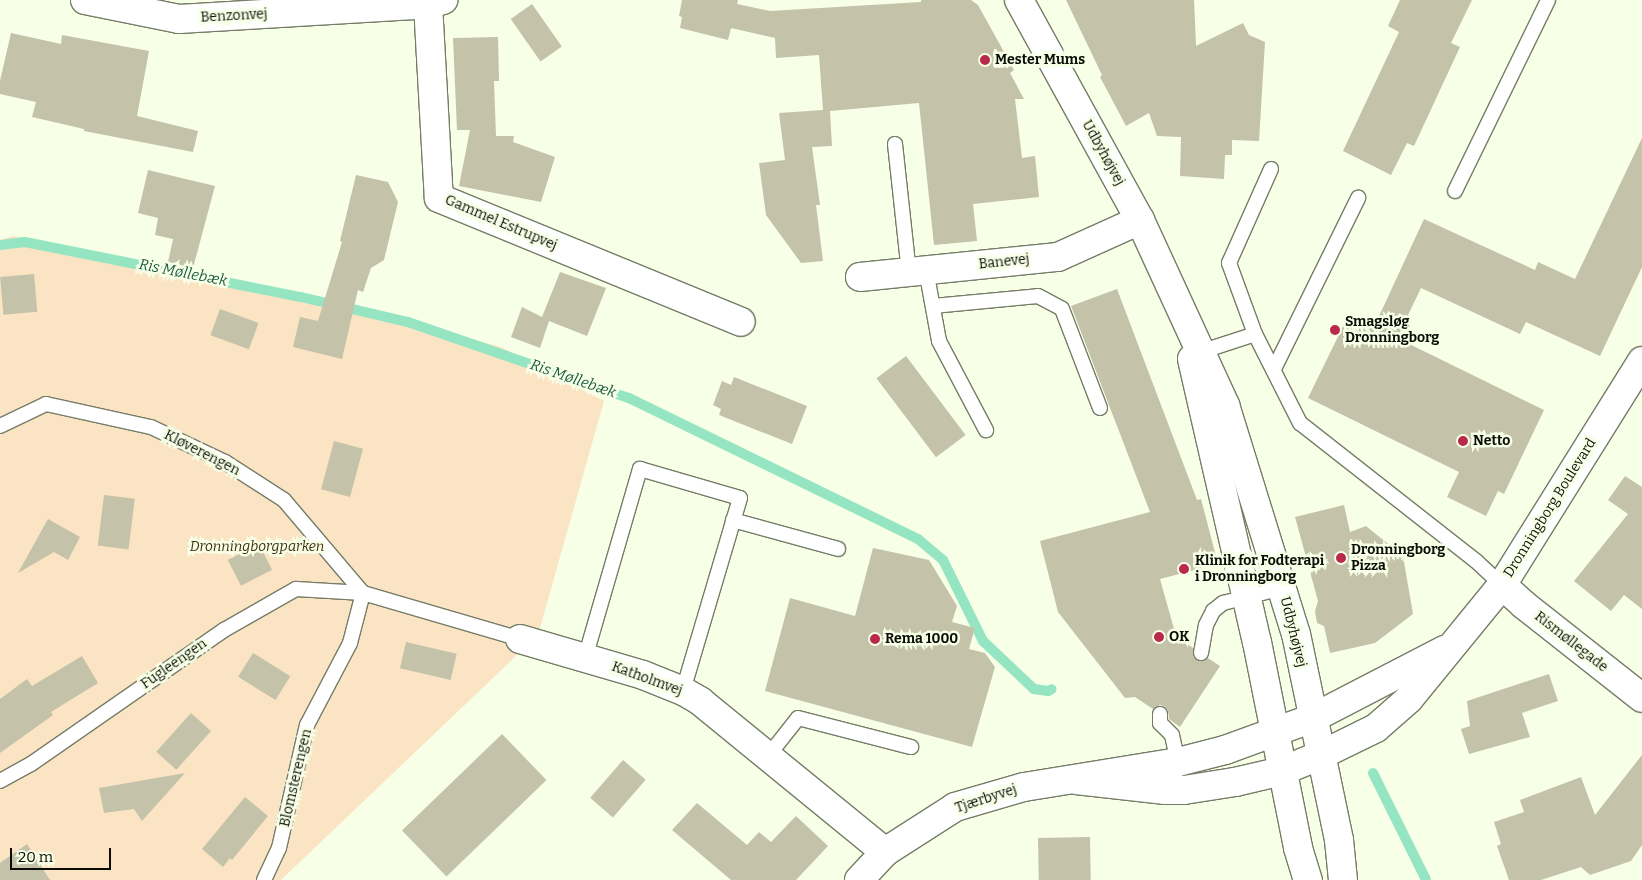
<!DOCTYPE html>
<meta charset="utf-8">
<style>
body{margin:0}
#map{position:relative;width:1642px;height:880px;overflow:hidden;background:#f7ffe7;font-family:Bitter,serif}
div>[style]{position:absolute}
[style*='--x']{left:calc(var(--x)*1px);top:calc(var(--y)*1px);width:calc(var(--w)*1px);rotate:calc(var(--a)*1deg)}
.green>*{inset:0;background:#fae4c3}
.stream>*{height:10px;margin:-5px;padding:0 5px;transform-origin:5px;border-radius:5px;background:#95e5c2}
.building>*{inset:0;background:#c5c2aa;transform-origin:0 0}
.roads{filter:drop-shadow(1px 0 #767c67) drop-shadow(-1px 0 #767c67) drop-shadow(0 1px #767c67) drop-shadow(0 -1px #767c67)}
.lane>*{height:14px;margin:-7px;padding:0 7px;transform-origin:7px;border-radius:7px;background:#fff}
.street>*{height:28px;margin:-14px;padding:0 14px;transform-origin:14px;border-radius:14px;background:#fff}
.secondary>*{height:28px;margin:-14px;padding:0 14px;transform-origin:14px;border-radius:14px;background:#fff}
.dots>*{width:14px;height:14px;translate:-50% -50%;box-sizing:border-box;border:2px solid #f7ffe7;border-radius:50%}
span{translate:-50% -50%;white-space:nowrap;text-align:center;line-height:1.15;-webkit-text-stroke:5px #f7ffe7;paint-order:stroke}
.street-label{font-size:14px;color:#0b0d06}
.poi-label{font-size:14px;color:#0b0d06;font-weight:700}
.left{translate:0 -50%;text-align:left}
.park-label{font-size:14px;color:#413014;font-style:italic}
.water-label{font-size:15px;color:#1c5a43;font-style:italic}
.scale{position:absolute;left:10px;top:848px;width:101px;height:22px;box-sizing:border-box;border:2px solid #0b0d06;border-top:0;padding-left:6px;font-size:15px;line-height:18px;white-space:nowrap;color:#0b0d06;-webkit-text-stroke:4px #f7ffe7;paint-order:stroke}
</style>
<div id="map">
<div class="green">
<div style="clip-path:polygon(13px 236px,311px 296px,501px 347px,604px 401px,538px 635px,281px 880px,0 880px,0 240px)"></div>
</div>
<div class="stream">
<div style="--x:0;--y:245;--w:25;--a:-7"></div>
<div style="--x:25;--y:242;--w:281;--a:11.3"></div>
<div style="--x:301;--y:297;--w:110;--a:13.2"></div>
<div style="--x:408;--y:322;--w:234;--a:19"></div>
<div style="--x:629;--y:398;--w:322;--a:26"></div>
<div style="--x:918;--y:539;--w:33;--a:40"></div>
<div style="--x:943;--y:560;--w:90;--a:63.7"></div>
<div style="--x:983;--y:641;--w:70;--a:43.3"></div>
<div style="--x:1034;--y:689;--w:14;--a:8"></div>
<div style="--x:1048;--y:691;--w:4;--a:-27"></div>
<div style="--x:1373;--y:773;--w:119;--a:63.6"></div>
</div>
<div class="building">
<div style="clip-path:polygon(682px 0,738px 0,737px 4px,770px 11px,921px 2px,921px 0,971px 0,978px 5px,1014px 70px,1010px 73px,1024px 99px,1015px 99px,1022px 158px,1035px 156px,1039px 197px,973px 204px,977px 241px,934px 245px,919px 103px,830px 111px,832px 146px,812px 147px,820px 205px,816px 205px,823px 261px,801px 263px,766px 215px,759px 163px,785px 160px,779px 113px,823px 110px,819px 55px,776px 58px,775px 38px,731px 28px,728px 40px,680px 28px,682px 17px,679px 16px)"></div>
<div style="clip-path:polygon(1066px 0,1194px 0,1196px 46px,1243px 23px,1249px 35px,1265px 42px,1259px 141px,1232px 140px,1232px 155px,1225px 155px,1224px 179px,1180px 176px,1181px 137px,1157px 136px,1149px 113px,1126px 126px,1100px 77px,1102px 75px)"></div>
<div style="clip-path:polygon(1400px 0,1472px 0,1451px 43px,1460px 47px,1414px 146px,1407px 143px,1391px 175px,1343px 151px,1399px 32px,1388px 26px)"></div>
<div style="left:532px;top:4px;width:52px;height:26px;rotate:55deg"></div>
<div style="clip-path:polygon(11px 33px,61px 44px,62px 35px,149px 51px,137px 116px,198px 131px,193px 152px,84px 131px,84px 129px,32px 117px,36px 102px,0 94px,0 81px)"></div>
<div style="clip-path:polygon(498px 37px,499px 81px,494px 81px,496px 136px,514px 136px,513px 142px,555px 157px,541px 202px,459px 186px,470px 130px,457px 130px,453px 38px)"></div>
<div style="clip-path:polygon(1642px 138px,1642px 267px,1600px 356px,1526px 322px,1520px 334px,1421px 288px,1397px 338px,1544px 410px,1504px 494px,1498px 491px,1486px 516px,1447px 497px,1459px 472px,1308px 398px,1349px 314px,1374px 327px,1424px 219px,1535px 270px,1538px 262px,1575px 279px)"></div>
<div style="clip-path:polygon(148px 170px,215px 186px,193px 268px,168px 262px,173px 239px,155px 235px,158px 218px,138px 213px)"></div>
<div style="clip-path:polygon(356px 175px,388px 182px,398px 202px,384px 260px,371px 268px,363px 292px,358px 290px,342px 359px,293px 347px,300px 317px,318px 321px,342px 242px,340px 241px)"></div>
<div style="clip-path:polygon(560px 272px,606px 288px,587px 336px,549px 321px,540px 348px,511px 337px,522px 307px,542px 317px)"></div>
<div style="left:34px;top:274px;width:38px;height:34px;rotate:85deg"></div>
<div style="clip-path:polygon(1117px 289px,1197px 500px,1201px 499px,1218px 564px,1160px 579px,1176px 636px,1193px 648px,1193px 656px,1196px 660px,1204px 661px,1208px 658px,1220px 666px,1180px 727px,1169px 719px,1168px 710px,1164px 706px,1160px 705px,1153px 709px,1135px 697px,1125px 698px,1058px 612px,1040px 541px,1150px 512px,1071px 306px)"></div>
<div style="left:220px;top:309px;width:41px;height:28px;rotate:20deg"></div>
<div style="left:906px;top:356px;width:99px;height:37px;rotate:53deg"></div>
<div style="clip-path:polygon(734px 377px,807px 406px,792px 444px,719px 415px,721px 409px,713px 405px,722px 381px,731px 385px)"></div>
<div style="left:334px;top:441px;width:30px;height:50px;rotate:15deg"></div>
<div style="clip-path:polygon(1625px 476px,1642px 487px,1642px 609px,1624px 595px,1611px 611px,1574px 581px,1628px 514px,1608px 500px)"></div>
<div style="left:104px;top:495px;width:31px;height:51px;rotate:7deg"></div>
<div style="clip-path:polygon(1344px 505px,1350px 532px,1366px 526px,1403px 556px,1413px 614px,1375px 643px,1330px 653px,1324px 626px,1317px 623px,1315px 611px,1318px 601px,1295px 517px)"></div>
<div style="clip-path:polygon(48px 519px,80px 537px,68px 560px,54px 552px,18px 573px)"></div>
<div style="left:259px;top:544px;width:29px;height:35px;rotate:63deg"></div>
<div style="clip-path:polygon(873px 548px,929px 560px,957px 606px,952px 622px,975px 628px,969px 649px,985px 653px,995px 667px,972px 747px,765px 691px,790px 598px,855px 616px)"></div>
<div style="left:406px;top:642px;width:52px;height:27px;rotate:13deg"></div>
<div style="left:253px;top:653px;width:44px;height:28px;rotate:32deg"></div>
<div style="clip-path:polygon(82px 656px,98px 683px,51px 712px,53px 715px,0 753px,0 699px,27px 679px,32px 686px)"></div>
<div style="clip-path:polygon(1549px 674px,1558px 701px,1522px 713px,1530px 737px,1469px 754px,1461px 729px,1470px 726px,1467px 701px)"></div>
<div style="left:191px;top:713px;width:27px;height:52px;rotate:42deg"></div>
<div style="left:502px;top:734px;width:64px;height:139px;rotate:46deg"></div>
<div style="clip-path:polygon(1642px 755px,1642px 845px,1631px 861px,1590px 875px,1581px 867px,1541px 880px,1509px 880px,1497px 846px,1501px 844px,1494px 822px,1524px 812px,1520px 800px,1581px 777px,1595px 815px)"></div>
<div style="left:623px;top:760px;width:30px;height:50px;rotate:41deg"></div>
<div style="clip-path:polygon(185px 773px,142px 821px,134px 809px,104px 813px,99px 788px)"></div>
<div style="clip-path:polygon(245px 797px,268px 816px,232px 860px,230px 858px,223px 867px,202px 849px)"></div>
<div style="clip-path:polygon(697px 803px,747px 845px,759px 832px,771px 842px,796px 816px,828px 846px,796px 880px,731px 880px,672px 830px)"></div>
<div style="left:1090px;top:837px;width:43px;height:52px;rotate:89deg"></div>
<div style="clip-path:polygon(27px 844px,50px 880px,0 880px,0 863px)"></div>
</div>
<div class="roads">
<div class="lane">
<div style="--x:895;--y:144;--w:129;--a:83.8"></div>
<div style="--x:1271;--y:169;--w:103;--a:114.1"></div>
<div style="--x:1229;--y:263;--w:76;--a:69.9"></div>
<div style="--x:1255;--y:334;--w:100;--a:63.2"></div>
<div style="--x:1300;--y:423;--w:224;--a:38.1"></div>
<div style="--x:1476;--y:561;--w:35;--a:43"></div>
<div style="--x:1455;--y:191;--w:212;--a:-64"></div>
<div style="--x:926;--y:270;--w:72;--a:79.6"></div>
<div style="--x:939;--y:341;--w:101;--a:62.2"></div>
<div style="--x:933;--y:306;--w:105;--a:-5.4"></div>
<div style="--x:1038;--y:296;--w:27;--a:28"></div>
<div style="--x:1062;--y:309;--w:106;--a:69"></div>
<div style="--x:1197;--y:353;--w:61;--a:-18.1"></div>
<div style="--x:1274;--y:369;--w:191;--a:-63.8"></div>
<div style="--x:0;--y:426;--w:51;--a:-25.6"></div>
<div style="--x:46;--y:404;--w:107;--a:12.4"></div>
<div style="--x:151;--y:427;--w:82;--a:25.3"></div>
<div style="--x:225;--y:462;--w:70;--a:32.8"></div>
<div style="--x:284;--y:500;--w:122;--a:49.7"></div>
<div style="--x:733;--y:520;--w:109;--a:15.4"></div>
<div style="--x:1201;--y:653;--w:28;--a:-80"></div>
<div style="--x:1206;--y:625;--w:16;--a:-63"></div>
<div style="--x:1213;--y:611;--w:13;--a:-39"></div>
<div style="--x:1223;--y:603;--w:61;--a:-14.3"></div>
<div style="--x:585;--y:658;--w:197;--a:-73.8"></div>
<div style="--x:640;--y:469;--w:104;--a:16.2"></div>
<div style="--x:740;--y:498;--w:201;--a:106.5"></div>
<div style="--x:1160;--y:714;--w:9;--a:90"></div>
<div style="--x:1160;--y:723;--w:17;--a:45"></div>
<div style="--x:1172;--y:735;--w:33;--a:78"></div>
<div style="--x:768;--y:756;--w:48;--a:-51.7"></div>
<div style="--x:798;--y:718;--w:117;--a:14.4"></div>
<div style="--x:0;--y:781;--w:35;--a:-29"></div>
<div style="--x:31;--y:764;--w:235;--a:-34.8"></div>
<div style="--x:224;--y:630;--w:83;--a:-29.7"></div>
<div style="--x:296;--y:589;--w:67;--a:3.4"></div>
<div style="--x:363;--y:593;--w:164;--a:16.3"></div>
<div style="--x:264;--y:880;--w:35;--a:-65"></div>
<div style="--x:279;--y:848;--w:126;--a:-77.2"></div>
<div style="--x:307;--y:725;--w:93;--a:-62.3"></div>
<div style="--x:350;--y:643;--w:52;--a:-75.4"></div>
</div>
<div class="street">
<div style="--x:85;--y:0;--w:96;--a:11.4"></div>
<div style="--x:179;--y:19;--w:249;--a:-3.4"></div>
<div style="--x:428;--y:4;--w:16;--a:-15"></div>
<div style="--x:428;--y:4;--w:194;--a:86.8"></div>
<div style="--x:439;--y:198;--w:326;--a:22.3"></div>
<div style="--x:860;--y:277;--w:199;--a:-5.8"></div>
<div style="--x:1058;--y:257;--w:90;--a:-24.3"></div>
<div style="--x:1502;--y:585;--w:30;--a:42"></div>
<div style="--x:1524;--y:605;--w:150;--a:38.2"></div>
<div style="--x:520;--y:639;--w:128;--a:16.3"></div>
<div style="--x:643;--y:675;--w:43;--a:21.8"></div>
<div style="--x:683;--y:691;--w:20;--a:30"></div>
<div style="--x:700;--y:701;--w:239;--a:39.2"></div>
</div>
<div class="secondary">
<div style="--x:1019;--y:0;--w:251;--a:61.2"></div>
<div style="--x:1140;--y:220;--w:204;--a:65.3"></div>
<div style="--x:1225;--y:405;--w:240;--a:72.8"></div>
<div style="--x:1296;--y:634;--w:210;--a:78.2"></div>
<div style="--x:1339;--y:840;--w:40;--a:84.3"></div>
<div style="--x:1192;--y:359;--w:290;--a:77.1"></div>
<div style="--x:1257;--y:642;--w:210;--a:78.7"></div>
<div style="--x:1298;--y:848;--w:34;--a:73"></div>
<div style="--x:1076;--y:780;--w:90;--a:6.4"></div>
<div style="--x:1165;--y:790;--w:19;--a:0"></div>
<div style="--x:1184;--y:790;--w:52;--a:-8.9"></div>
<div style="--x:1235;--y:782;--w:48;--a:-13.2"></div>
<div style="--x:1282;--y:771;--w:42;--a:-22.3"></div>
<div style="--x:1321;--y:755;--w:61;--a:-26.1"></div>
<div style="--x:1376;--y:728;--w:44;--a:-41.3"></div>
<div style="--x:1409;--y:699;--w:147;--a:-50.8"></div>
<div style="--x:1502;--y:585;--w:264;--a:-58"></div>
<div style="--x:859;--y:880;--w:38;--a:-47"></div>
<div style="--x:885;--y:852;--w:83;--a:-32.7"></div>
<div style="--x:955;--y:807;--w:72;--a:-16.2"></div>
<div style="--x:1024;--y:787;--w:156;--a:-9.2"></div>
<div style="--x:1178;--y:762;--w:49;--a:-14.3"></div>
<div style="--x:1225;--y:750;--w:94;--a:-20"></div>
<div style="--x:1313;--y:718;--w:148;--a:-27.4"></div>
</div>
</div>
<div class="dots">
<div style="left:985px;top:60px;background:#ba294b"></div>
<div style="left:1335px;top:330px;background:#ba294b"></div>
<div style="left:1463px;top:441px;background:#ba294b"></div>
<div style="left:1341px;top:558px;background:#ba294b"></div>
<div style="left:1184px;top:569px;background:#ba294b"></div>
<div style="left:1159px;top:637px;background:#ba294b"></div>
<div style="left:875px;top:639px;background:#ba294b"></div>
</div>
<div class="street-label">
<span style="left:234px;top:16px;rotate:-3deg">Benzonvej</span>
<span style="left:1103px;top:153px;rotate:61deg">Udbyhøjvej</span>
<span style="left:501px;top:223px;rotate:23deg">Gammel Estrupvej</span>
<span style="left:1004px;top:262px;rotate:-6deg">Banevej</span>
<span style="left:202px;top:453px;rotate:27deg">Kløverengen</span>
<span style="left:1550px;top:508px;rotate:-58deg">Dronningborg Boulevard</span>
<span style="left:1293px;top:632px;rotate:76deg">Udbyhøjvej</span>
<span style="left:1571px;top:642px;rotate:38deg">Rismøllegade</span>
<span style="left:174px;top:664px;rotate:-35deg">Fugleengen</span>
<span style="left:647px;top:679px;rotate:20deg">Katholmvej</span>
<span style="left:296px;top:778px;rotate:-77deg">Blomsterengen</span>
<span style="left:986px;top:799px;rotate:-18deg">Tjærbyvej</span>
</div>
<div class="poi-label">
<span class="left" style="left:995px;top:60px">Mester Mums</span>
<span class="left" style="left:1345px;top:330px">Smagsløg<br>Dronningborg</span>
<span class="left" style="left:1473px;top:441px">Netto</span>
<span class="left" style="left:1351px;top:558px">Dronningborg<br>Pizza</span>
<span class="left" style="left:1195px;top:569px">Klinik for Fodterapi<br>i Dronningborg</span>
<span class="left" style="left:1169px;top:637px">OK</span>
<span class="left" style="left:885px;top:639px">Rema 1000</span>
</div>
<div class="park-label">
<span style="left:257px;top:547px">Dronningborgparken</span>
</div>
<div class="water-label">
<span style="left:183px;top:273px;rotate:11deg">Ris Møllebæk</span>
<span style="left:573px;top:379px;rotate:19deg">Ris Møllebæk</span>
</div>
<div class="scale">20 m</div>
</div>
